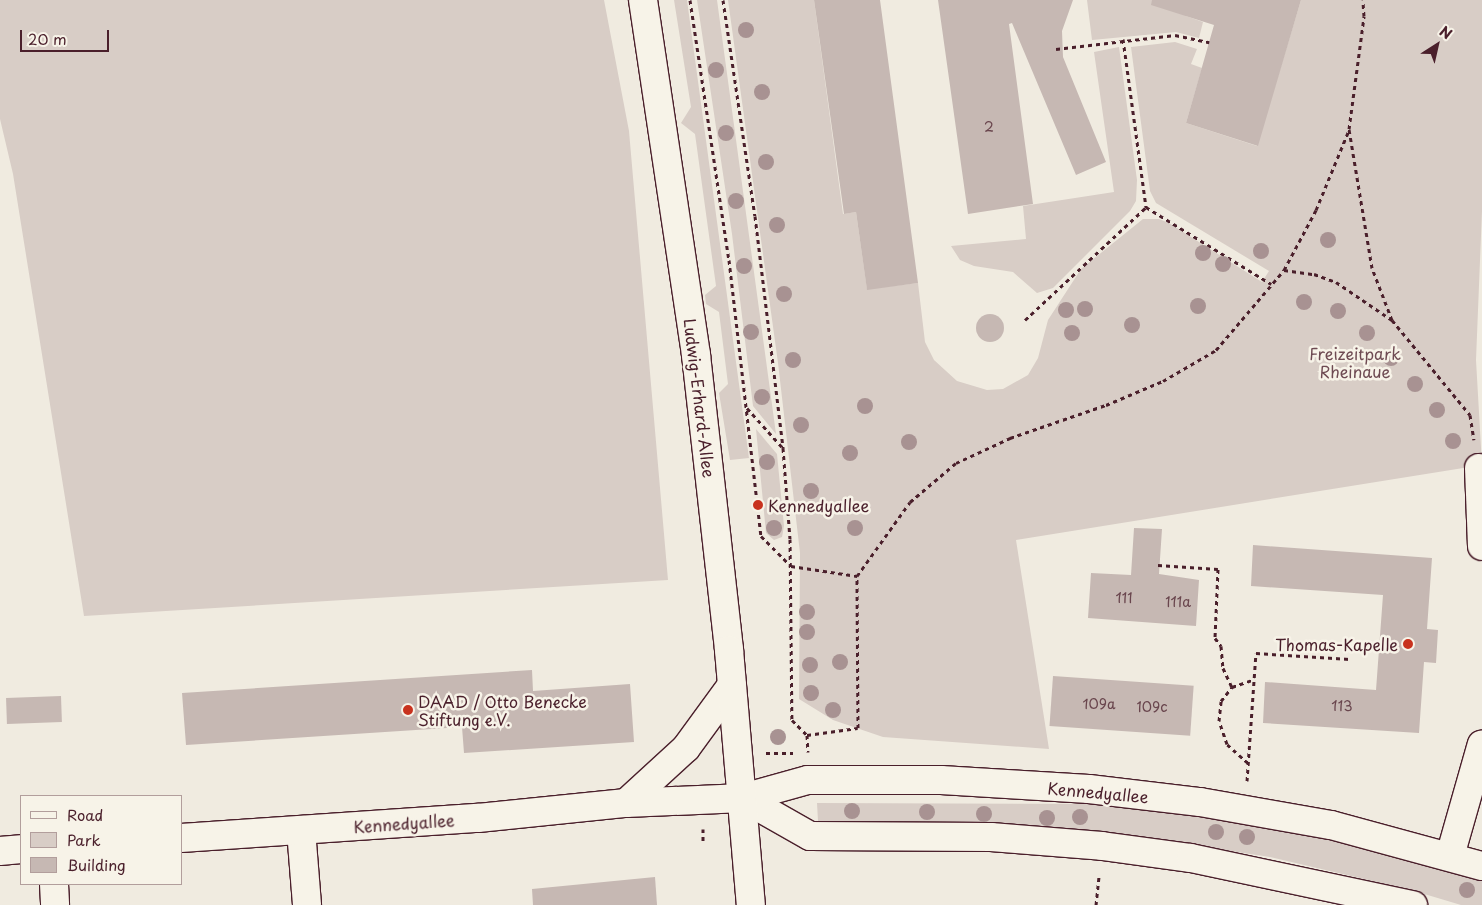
<!DOCTYPE html>
<style>
body{margin:0}
#map{position:relative;width:1482px;height:905px;overflow:hidden;background:#f0ebe0;font-family:"Playpen Sans",sans-serif}
div>[style]{position:absolute}
[style*='--x']{left:calc(var(--x)*1px);top:calc(var(--y)*1px);width:calc(var(--w)*1px);rotate:calc(var(--a)*1deg)}
.green>*{inset:0;background:#d8cdc6}
.building>*{inset:0;background:#c6b8b3;transform-origin:0 0}
.round{border-radius:50%}
.path>*{height:3px;margin-top:-1.5px;transform-origin:0;background:repeating-linear-gradient(90deg,#4a1f2b 0 4px,transparent 0 8px)}
.roads{filter:drop-shadow(1px 0 #4a1f2b) drop-shadow(-1px 0 #4a1f2b) drop-shadow(0 1px #4a1f2b) drop-shadow(0 -1px #4a1f2b)}
.minor>*{height:28px;margin:-14px;padding:0 14px;transform-origin:14px;border-radius:14px;background:#f7f3e8}
.major>*{height:28px;margin:-14px;padding:0 14px;transform-origin:14px;border-radius:14px;background:#f7f3e8}
.trees>*{width:16px;height:16px;margin:-8px;border-radius:50%;background:#a89292}
.dots>*{width:14px;height:14px;translate:-50% -50%;box-sizing:border-box;border:2px solid #f7f3e8;border-radius:50%}
span{translate:-50% -50%;white-space:nowrap;text-align:center;line-height:1.15;-webkit-text-stroke:5px #f7f3e8;paint-order:stroke}
.number-label{font-size:14px;color:#69454d}
.number-label span{-webkit-text-stroke-width:0}
.park-label{font-size:16px;color:#6e4a52}
.street-label{font-size:16px;color:#4a1f2b}
.poi-label{font-size:16px;color:#4a1f2b}
.left{translate:0 -50%;text-align:left}
.right{translate:-100% -50%;text-align:right}
.legend{position:absolute;left:20px;top:795px;width:162px;height:90px;box-sizing:border-box;background:#f7f3e8;border:1px solid #b29e9c;margin:0;padding:6px 9px;list-style:none;font-size:15px;color:#4a1f2b}
.legend li{display:flex;align-items:center;gap:10px;height:25px}
.legend b{width:25px;border:1px solid #b29e9c}
.north{position:absolute;left:1412px;top:20px;width:50px;height:50px;-webkit-text-stroke:4px #f7f3e8;paint-order:stroke;rotate:35deg;font-size:14px;font-weight:700;line-height:20px;text-align:center;color:#4a1f2b}
.north::after{content:'';display:block;margin:auto;width:18px;height:22px;background:#4a1f2b;clip-path:polygon(50% 0,100% 100%,50% 72%,0 100%)}
.scale{position:absolute;left:20px;top:30px;width:89px;height:22px;box-sizing:border-box;border:2px solid #4a1f2b;border-top:0;padding-left:6px;font-size:15px;line-height:18px;white-space:nowrap;color:#4a1f2b;-webkit-text-stroke:4px #f7f3e8;paint-order:stroke}
</style>
<div id="map">
<div class="green">
<div style="clip-path:polygon(0 0,604px 0,629px 131px,668px 580px,84px 616px,13px 174px,0 119px)"></div>
<div style="clip-path:polygon(674px 0,687px 0,749px 458px,730px 460px,719px 393px,728px 384px,719px 312px,706px 304px,705px 295px,716px 286px,695px 134px,681px 123px,691px 107px)"></div>
<div style="clip-path:polygon(697px 0,717px 0,776px 434px,753px 406px,732px 234px)"></div>
<div style="clip-path:polygon(728px 0,814px 0,843px 214px,856px 212px,867px 289px,918px 283px,925px 342px,934px 360px,957px 381px,987px 390px,1003px 389px,1028px 375px,1038px 358px,1048px 320px,1081px 269px,1143px 219px,1159px 219px,1169px 223px,1262px 282px,1269px 271px,1156px 203px,1150px 191px,1131px 47px,1175px 42px,1197px 49px,1191px 64px,1202px 68px,1186px 123px,1257px 146px,1301px 0,1482px 0,1482px 211px,1476px 360px,1482px 465px,1016px 540px,1049px 749px,883px 737px,833px 720px,799px 699px,800px 553px,795px 510px,778px 363px)"></div>
<div style="clip-path:polygon(1087px 0,1191px 0,1186px 16px,1203px 22px,1199px 38px,1176px 32px,1092px 40px)"></div>
<div style="clip-path:polygon(1119px 47px,1137px 180px,1136px 201px,1130px 211px,1053px 288px,1037px 293px,1013px 272px,974px 266px,960px 260px,951px 246px,1026px 239px,1023px 206px,1114px 192px,1094px 52px)"></div>
<div style="clip-path:polygon(756px 429px,777px 454px,784px 526px,782px 537px,774px 540px,766px 533px)"></div>
<div style="clip-path:polygon(817px 803px,1113px 804px,1220px 818px,1346px 843px,1482px 880px,1482px 905px,1461px 905px,1411px 890px,1270px 857px,1105px 832px,982px 823px,818px 821px)"></div>
</div>
<div class="building">
<div style="clip-path:polygon(814px 0,880px 0,918px 283px,867px 290px,856px 212px,844px 214px)"></div>
<div style="clip-path:polygon(938px 0,1073px 0,1062px 31px,1063px 57px,1106px 162px,1076px 175px,1012px 23px,1009px 24px,1033px 204px,968px 214px)"></div>
<div style="clip-path:polygon(1152px 0,1301px 0,1258px 146px,1186px 123px,1214px 25px,1151px 5px)"></div>
<div class="round" style="left:976px;top:314px;width:28px;height:28px"></div>
<div style="clip-path:polygon(1134px 528px,1162px 529px,1159px 574px,1199px 580px,1196px 626px,1088px 618px,1091px 573px,1131px 575px)"></div>
<div style="clip-path:polygon(1253px 545px,1432px 558px,1427px 629px,1438px 630px,1436px 663px,1424px 662px,1419px 733px,1263px 723px,1265px 682px,1376px 690px,1383px 595px,1251px 586px)"></div>
<div style="clip-path:polygon(532px 670px,533px 691px,630px 684px,634px 742px,464px 753px,462px 727px,186px 745px,182px 693px)"></div>
<div style="left:1053px;top:676px;width:141px;height:50px;rotate:4deg"></div>
<div style="left:61px;top:696px;width:26px;height:55px;rotate:88deg"></div>
<div style="clip-path:polygon(655px 877px,657px 905px,533px 905px,532px 889px)"></div>
</div>
<div class="path">
<div style="--x:690;--y:0;--w:263;--a:81.5"></div>
<div style="--x:729;--y:260;--w:278;--a:83.4"></div>
<div style="--x:761;--y:536;--w:42;--a:45"></div>
<div style="--x:791;--y:566;--w:67;--a:8.6"></div>
<div style="--x:723;--y:0;--w:218;--a:81.6"></div>
<div style="--x:755;--y:216;--w:234;--a:83.1"></div>
<div style="--x:783;--y:448;--w:91;--a:85.6"></div>
<div style="--x:790;--y:539;--w:181;--a:89.4"></div>
<div style="--x:792;--y:720;--w:21;--a:45"></div>
<div style="--x:807;--y:735;--w:17;--a:87"></div>
<div style="--x:1123;--y:39;--w:170;--a:82.2"></div>
<div style="--x:1056;--y:49;--w:120;--a:-6.7"></div>
<div style="--x:1175;--y:35;--w:35;--a:12"></div>
<div style="--x:1284;--y:270;--w:68;--a:-61.9"></div>
<div style="--x:1316;--y:210;--w:87;--a:-67.6"></div>
<div style="--x:1025;--y:320;--w:166;--a:-43"></div>
<div style="--x:1146;--y:207;--w:147;--a:31.6"></div>
<div style="--x:1392;--y:320;--w:123;--a:50.6"></div>
<div style="--x:1470;--y:415;--w:25;--a:81"></div>
<div style="--x:747;--y:408;--w:54;--a:48"></div>
<div style="--x:1158;--y:565;--w:60;--a:3.8"></div>
<div style="--x:1218;--y:569;--w:69;--a:92.5"></div>
<div style="--x:1215;--y:638;--w:10;--a:53"></div>
<div style="--x:1221;--y:646;--w:22;--a:85"></div>
<div style="--x:1223;--y:668;--w:21;--a:65"></div>
<div style="--x:807;--y:735;--w:51;--a:-7.8"></div>
<div style="--x:858;--y:728;--w:152;--a:-90.4"></div>
<div style="--x:857;--y:576;--w:91;--a:-54.4"></div>
<div style="--x:910;--y:502;--w:60;--a:-40.3"></div>
<div style="--x:956;--y:463;--w:60;--a:-24.8"></div>
<div style="--x:1010;--y:438;--w:102;--a:-19"></div>
<div style="--x:1106;--y:405;--w:62;--a:-22.8"></div>
<div style="--x:1163;--y:381;--w:61;--a:-30.3"></div>
<div style="--x:1216;--y:350;--w:105;--a:-49.6"></div>
<div style="--x:1284;--y:270;--w:30;--a:8"></div>
<div style="--x:1314;--y:274;--w:23;--a:20"></div>
<div style="--x:1336;--y:282;--w:68;--a:34.2"></div>
<div style="--x:1392;--y:320;--w:56;--a:-111"></div>
<div style="--x:1372;--y:268;--w:141;--a:-99.4"></div>
<div style="--x:1349;--y:129;--w:114;--a:-82.4"></div>
<div style="--x:1364;--y:16;--w:16;--a:-94"></div>
<div style="--x:766;--y:753;--w:27;--a:0"></div>
<div style="--x:1248;--y:763;--w:28;--a:-138"></div>
<div style="--x:1227;--y:744;--w:24;--a:-109"></div>
<div style="--x:1219;--y:721;--w:20;--a:-84"></div>
<div style="--x:1221;--y:701;--w:18;--a:-52"></div>
<div style="--x:1232;--y:687;--w:24;--a:-19"></div>
<div style="--x:1247;--y:781;--w:128;--a:-86"></div>
<div style="--x:1256;--y:653;--w:94;--a:3.7"></div>
<div style="--x:703;--y:829;--w:15;--a:90"></div>
<div style="--x:1096;--y:905;--w:31;--a:-84"></div>
</div>
<div class="roads">
<div class="minor">
<div style="--x:1479;--y:468;--w:78;--a:87.8"></div>
<div style="--x:743;--y:798;--w:77;--a:29.6"></div>
<div style="--x:810;--y:836;--w:181;--a:0.3"></div>
<div style="--x:991;--y:837;--w:111;--a:4.6"></div>
<div style="--x:1102;--y:846;--w:90;--a:7.7"></div>
<div style="--x:1191;--y:858;--w:227;--a:12"></div>
<div style="--x:626;--y:803;--w:81;--a:-42.5"></div>
<div style="--x:686;--y:748;--w:78;--a:-53.9"></div>
<div style="--x:301;--y:830;--w:75;--a:85.4"></div>
<div style="--x:181;--y:838;--w:298;--a:-3.9"></div>
<div style="--x:478;--y:818;--w:149;--a:-5.8"></div>
<div style="--x:626;--y:803;--w:117;--a:-2.4"></div>
<div style="--x:743;--y:798;--w:67;--a:-15.5"></div>
<div style="--x:808;--y:780;--w:133;--a:0"></div>
<div style="--x:941;--y:780;--w:148;--a:3.5"></div>
<div style="--x:1089;--y:789;--w:112;--a:6.7"></div>
<div style="--x:1200;--y:802;--w:133;--a:10"></div>
<div style="--x:1331;--y:825;--w:156;--a:15.2"></div>
<div style="--x:0;--y:851;--w:21;--a:-5"></div>
<div style="--x:1450;--y:856;--w:116;--a:-74.1"></div>
<div style="--x:54;--y:884;--w:21;--a:87"></div>
</div>
<div class="major">
<div style="--x:643;--y:0;--w:359;--a:81.5"></div>
<div style="--x:696;--y:355;--w:297;--a:83.6"></div>
<div style="--x:729;--y:650;--w:256;--a:85.1"></div>
</div>
</div>
<div class="trees">
<div style="left:746px;top:30px"></div>
<div style="left:716px;top:70px"></div>
<div style="left:762px;top:92px"></div>
<div style="left:726px;top:133px"></div>
<div style="left:766px;top:162px"></div>
<div style="left:736px;top:201px"></div>
<div style="left:777px;top:225px"></div>
<div style="left:1328px;top:240px"></div>
<div style="left:1261px;top:251px"></div>
<div style="left:1203px;top:253px"></div>
<div style="left:1223px;top:264px"></div>
<div style="left:744px;top:266px"></div>
<div style="left:784px;top:294px"></div>
<div style="left:1304px;top:302px"></div>
<div style="left:1198px;top:306px"></div>
<div style="left:1085px;top:309px"></div>
<div style="left:1066px;top:310px"></div>
<div style="left:1338px;top:311px"></div>
<div style="left:1132px;top:325px"></div>
<div style="left:751px;top:332px"></div>
<div style="left:1072px;top:333px"></div>
<div style="left:1367px;top:333px"></div>
<div style="left:1391px;top:358px"></div>
<div style="left:793px;top:360px"></div>
<div style="left:1415px;top:384px"></div>
<div style="left:762px;top:397px"></div>
<div style="left:865px;top:406px"></div>
<div style="left:1437px;top:410px"></div>
<div style="left:801px;top:425px"></div>
<div style="left:1453px;top:441px"></div>
<div style="left:909px;top:442px"></div>
<div style="left:850px;top:453px"></div>
<div style="left:767px;top:462px"></div>
<div style="left:811px;top:491px"></div>
<div style="left:774px;top:528px"></div>
<div style="left:855px;top:528px"></div>
<div style="left:807px;top:612px"></div>
<div style="left:807px;top:632px"></div>
<div style="left:840px;top:662px"></div>
<div style="left:810px;top:665px"></div>
<div style="left:811px;top:693px"></div>
<div style="left:833px;top:710px"></div>
<div style="left:778px;top:737px"></div>
<div style="left:852px;top:811px"></div>
<div style="left:927px;top:812px"></div>
<div style="left:984px;top:814px"></div>
<div style="left:1080px;top:817px"></div>
<div style="left:1047px;top:818px"></div>
<div style="left:1216px;top:832px"></div>
<div style="left:1247px;top:837px"></div>
<div style="left:1467px;top:890px"></div>
</div>
<div class="dots">
<div style="left:758px;top:505px;background:#c8321e"></div>
<div style="left:1408px;top:644px;background:#c8321e"></div>
<div style="left:408px;top:710px;background:#c8321e"></div>
</div>
<div class="number-label">
<span style="left:989px;top:127px">2</span>
<span style="left:1124px;top:598px">111</span>
<span style="left:1178px;top:602px">111a</span>
<span style="left:1099px;top:704px">109a</span>
<span style="left:1342px;top:706px">113</span>
<span style="left:1152px;top:707px">109c</span>
</div>
<div class="park-label">
<span style="left:1355px;top:362px">Freizeitpark<br>Rheinaue</span>
</div>
<div class="street-label">
<span style="left:700px;top:398px;rotate:83deg">Ludwig-Erhard-Allee</span>
<span style="left:1098px;top:792px;rotate:5deg">Kennedyallee</span>
<span style="left:404px;top:823px;rotate:-4deg">Kennedyallee</span>
</div>
<div class="poi-label">
<span class="left" style="left:768px;top:505px">Kennedyallee</span>
<span class="right" style="left:1398px;top:644px">Thomas-Kapelle</span>
<span class="left" style="left:418px;top:710px">DAAD / Otto Benecke<br>Stiftung e.V.</span>
</div>
<ul class="legend">
<li><b style="height:6px;background:#f7f3e8"></b>Road</li>
<li><b style="height:14px;background:#d8cdc6"></b>Park</li>
<li><b style="height:14px;background:#c6b8b3"></b>Building</li>
</ul>
<div class="north">N</div>
<div class="scale">20 m</div>
</div>
